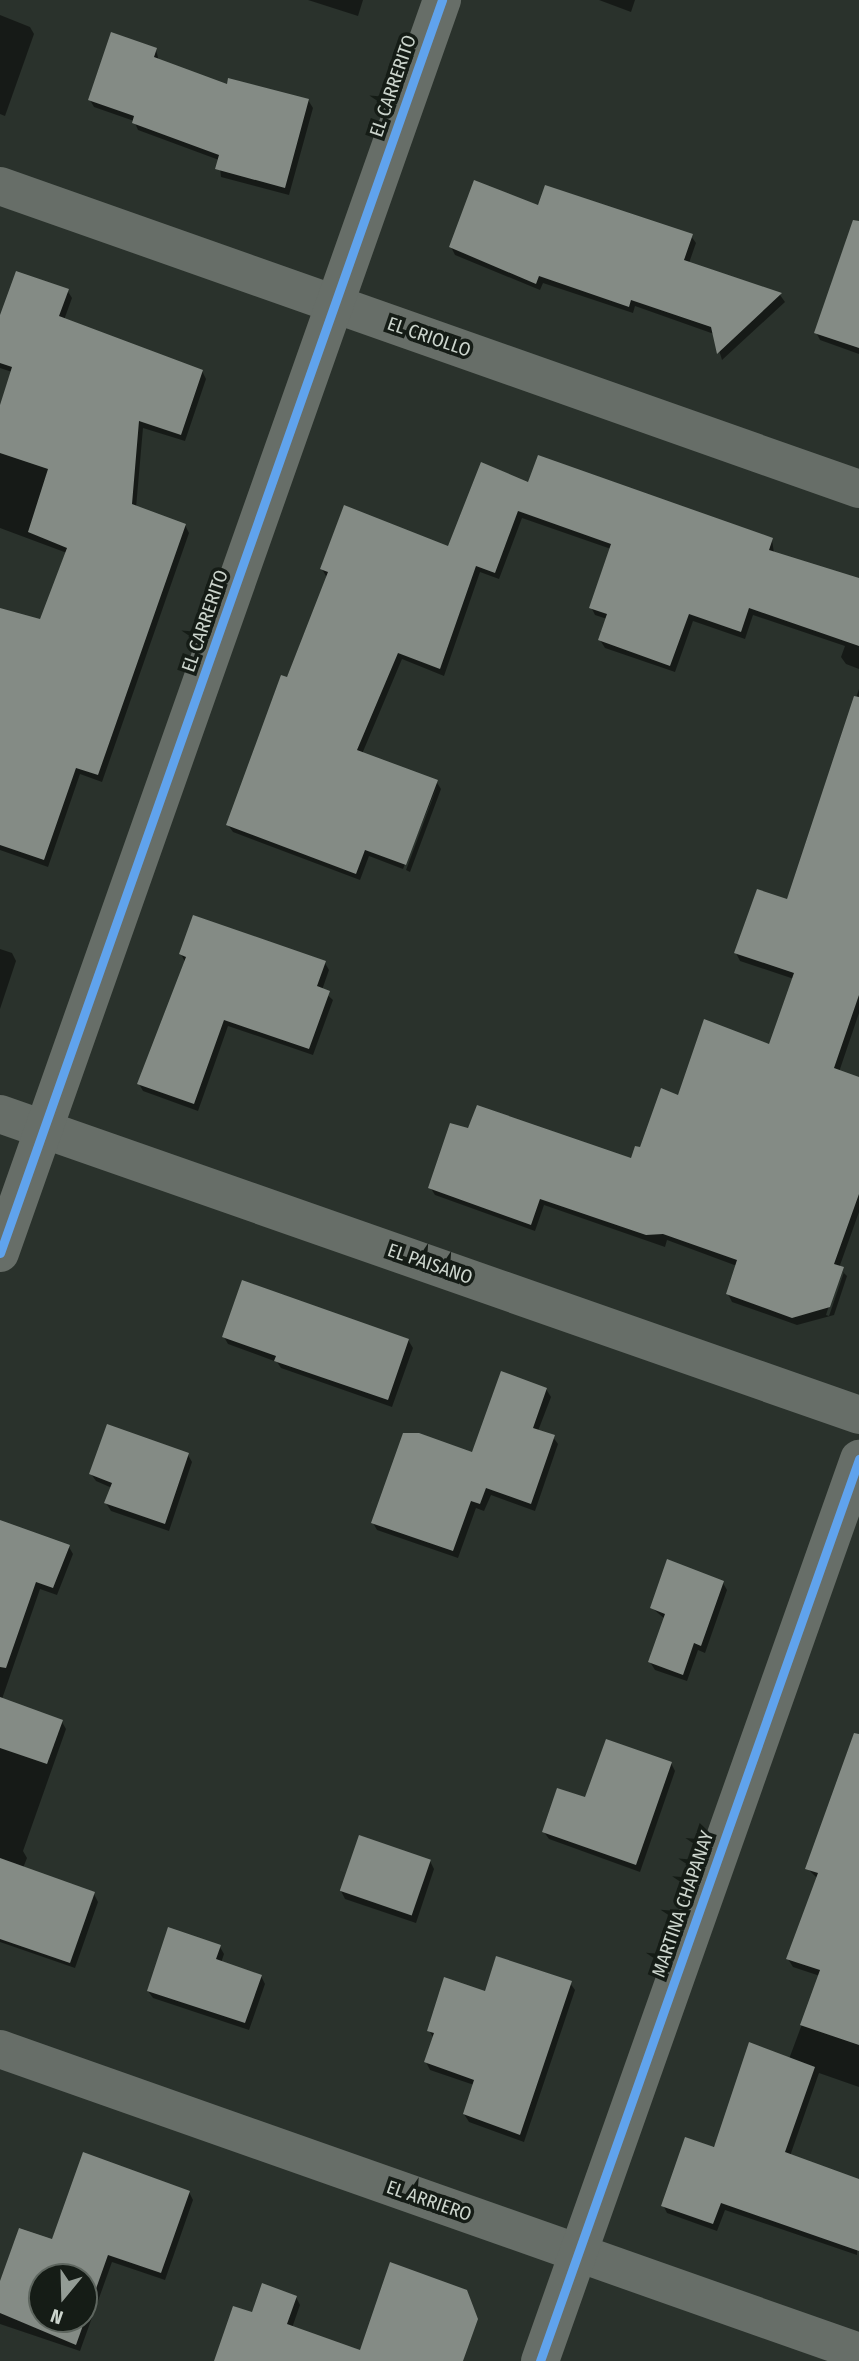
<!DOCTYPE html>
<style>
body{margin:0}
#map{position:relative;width:859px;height:2361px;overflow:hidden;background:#2a322c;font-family:"Fira Sans Condensed",sans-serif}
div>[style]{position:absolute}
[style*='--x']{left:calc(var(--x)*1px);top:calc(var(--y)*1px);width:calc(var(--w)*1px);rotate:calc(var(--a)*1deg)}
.shadow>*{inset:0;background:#0007}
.building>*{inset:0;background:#848b85;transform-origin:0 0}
.minor>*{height:38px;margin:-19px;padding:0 19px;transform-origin:19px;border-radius:19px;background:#676e68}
.cycleway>*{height:9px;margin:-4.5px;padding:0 4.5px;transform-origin:4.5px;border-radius:4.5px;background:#60a3ed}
span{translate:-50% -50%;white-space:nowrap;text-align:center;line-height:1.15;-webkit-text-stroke:7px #151c16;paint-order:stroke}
.street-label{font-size:19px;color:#ccd5cd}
.north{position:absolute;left:28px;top:2263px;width:70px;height:70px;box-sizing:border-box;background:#151c16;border:2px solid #5e665f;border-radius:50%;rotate:199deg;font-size:19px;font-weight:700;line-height:28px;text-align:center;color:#ccd5cd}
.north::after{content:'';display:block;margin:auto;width:24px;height:32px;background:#939c95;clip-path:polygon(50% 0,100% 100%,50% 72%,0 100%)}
</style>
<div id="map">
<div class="shadow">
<div style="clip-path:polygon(308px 0,363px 0,358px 16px)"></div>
<div style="clip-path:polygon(599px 0,635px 0,631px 12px)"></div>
<div style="clip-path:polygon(0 15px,30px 27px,34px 34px,5px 116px,0 114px)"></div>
<div style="clip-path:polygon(156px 50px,159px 61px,228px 86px,308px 100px,313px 108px,289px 195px,221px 177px,219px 160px,138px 130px,134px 121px,94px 107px,90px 100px)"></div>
<div style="clip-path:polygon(539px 207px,691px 236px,696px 243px,689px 263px,780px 295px,785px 302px,722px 360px,714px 334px,635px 306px,633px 313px,543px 283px,540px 290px,455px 255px,451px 247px)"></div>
<div style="clip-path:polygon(859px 276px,859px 354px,820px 340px,816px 332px)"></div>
<div style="clip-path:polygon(67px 290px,72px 298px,64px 320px,202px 371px,206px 379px,185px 441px,143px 428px,136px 508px,185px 525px,189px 533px,102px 782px,80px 774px,48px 867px,0 850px,0 610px,41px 621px,67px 553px,0 528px,0 411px,12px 372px,0 368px,0 320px)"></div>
<div style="clip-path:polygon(529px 484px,772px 540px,774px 553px,859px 580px,859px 669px,846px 664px,841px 657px,845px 646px,753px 615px,745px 639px,693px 621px,675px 672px,605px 648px,600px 640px,607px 619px,595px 615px,591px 607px,611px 549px,522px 518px,499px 579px,480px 572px,444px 676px,402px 659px,362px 754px,436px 781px,441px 789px,410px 872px,406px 870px,438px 784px,403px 869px,369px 856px,360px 880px,233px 832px,228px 825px,327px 578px,322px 569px,449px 548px)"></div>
<div style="clip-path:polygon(evenodd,859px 689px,859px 1013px,839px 1072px,859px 1079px,859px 1212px,839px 1268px,847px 1276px,834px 1315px,797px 1325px,732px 1302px,728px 1294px,737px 1266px,667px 1240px,665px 1247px,544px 1205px,535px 1231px,435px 1195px,430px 1187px,632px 1160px,679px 1097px,770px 1046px,794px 979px,740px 961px,736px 953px,788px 902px,859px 689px,840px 1272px,844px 1272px,829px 1316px,826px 1315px,840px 1272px)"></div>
<div style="clip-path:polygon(0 949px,12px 953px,16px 961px,0 1009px)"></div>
<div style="clip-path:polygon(181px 954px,325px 963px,329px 970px,322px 990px,333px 1000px,313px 1055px,228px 1026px,198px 1111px,143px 1091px,139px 1084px,185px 962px)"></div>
<div style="clip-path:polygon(224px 1337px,408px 1340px,413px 1348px,392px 1407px,281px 1368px,277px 1362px,228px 1344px)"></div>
<div style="clip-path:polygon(546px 1389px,551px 1397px,538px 1431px,553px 1437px,558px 1444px,535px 1511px,491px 1495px,484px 1511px,476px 1508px,458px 1558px,377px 1530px,373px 1523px,474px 1454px)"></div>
<div style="clip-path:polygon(188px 1455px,192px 1462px,169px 1531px,111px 1511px,106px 1503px,112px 1488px,96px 1481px,91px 1474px)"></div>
<div style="clip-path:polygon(0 1521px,69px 1547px,73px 1554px,57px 1595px,40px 1589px,2px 1699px,62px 1722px,66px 1729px,23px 1851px,27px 1858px,23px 1868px,94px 1894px,98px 1902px,75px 1968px,0 1942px)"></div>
<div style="clip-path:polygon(723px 1583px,727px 1590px,705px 1653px,698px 1650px,687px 1681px,655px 1670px,650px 1662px,665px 1619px,652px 1608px)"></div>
<div style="clip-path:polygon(671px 1763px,675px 1771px,640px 1872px,549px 1839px,544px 1832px,586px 1799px)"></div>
<div style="clip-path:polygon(859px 1793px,859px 2087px,819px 2073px,790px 2156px,859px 2180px,857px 2255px,725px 2210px,717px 2231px,667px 2213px,663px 2205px,789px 2059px,820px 1976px,793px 1967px,788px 1959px,818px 1879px,807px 1868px)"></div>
<div style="clip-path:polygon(430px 1861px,434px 1869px,416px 1923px,345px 1899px,341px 1891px)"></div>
<div style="clip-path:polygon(220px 1947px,224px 1954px,221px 1963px,261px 1976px,265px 1984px,249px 2030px,153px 1998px,148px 1991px)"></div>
<div style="clip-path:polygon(570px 1983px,575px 1990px,524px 2142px,469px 2122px,464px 2114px,474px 2085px,430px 2070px,426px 2062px,434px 2039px,429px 2030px,486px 1993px)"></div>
<div style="clip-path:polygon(evenodd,189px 2192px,193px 2200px,165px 2280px,112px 2262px,80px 2351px,0 2324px,0 2286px,53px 2242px,189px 2192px,42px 2277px,84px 2277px,84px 2319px,42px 2319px,42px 2277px)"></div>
<div style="clip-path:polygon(296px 2297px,300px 2305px,292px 2328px,361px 2353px,446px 2361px,216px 2361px,253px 2315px)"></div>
</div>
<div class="building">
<div style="clip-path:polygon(111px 32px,157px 48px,154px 57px,227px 84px,228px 78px,309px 99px,285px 188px,215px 169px,219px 155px,132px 123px,134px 116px,88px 100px)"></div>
<div style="clip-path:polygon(474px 180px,538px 205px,545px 185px,693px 234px,684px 260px,782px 293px,717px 354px,711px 327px,631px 300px,629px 307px,539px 276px,536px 284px,449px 247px)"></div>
<div style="clip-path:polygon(853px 220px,859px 221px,859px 348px,814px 333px)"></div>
<div style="clip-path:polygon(16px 271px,69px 289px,59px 316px,203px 370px,181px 435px,139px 421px,132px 504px,186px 524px,98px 775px,76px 768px,44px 860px,0 845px,0 608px,40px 619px,67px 548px,28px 532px,48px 469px,0 453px,0 405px,12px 367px,0 363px,0 315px)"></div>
<div style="clip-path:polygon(538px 455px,773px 538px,769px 550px,859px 578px,859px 646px,749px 608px,741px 632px,689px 614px,670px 666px,598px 640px,607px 614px,589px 608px,611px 544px,518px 511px,495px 573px,476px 566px,440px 669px,398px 653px,357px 750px,438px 780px,406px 865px,365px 850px,356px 874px,226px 825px,281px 675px,287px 677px,328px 572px,320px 569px,344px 505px,448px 546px,481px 462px,528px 482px)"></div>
<div style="clip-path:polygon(854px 696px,859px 697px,859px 995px,834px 1068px,859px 1077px,859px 1194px,834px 1264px,844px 1267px,830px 1307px,792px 1318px,726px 1294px,737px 1260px,663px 1234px,646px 1235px,540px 1199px,531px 1225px,428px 1188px,450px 1123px,468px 1128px,477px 1105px,631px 1158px,635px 1146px,640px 1147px,661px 1088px,678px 1095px,704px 1019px,769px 1044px,794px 973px,734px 953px,757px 889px,787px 899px)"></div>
<div style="clip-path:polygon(193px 915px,326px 961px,317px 986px,330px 991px,309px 1049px,224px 1020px,194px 1104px,137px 1084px,186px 957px,179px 954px)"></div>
<div style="clip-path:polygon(242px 1280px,409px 1339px,388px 1400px,274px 1361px,276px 1356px,222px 1337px)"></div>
<div style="clip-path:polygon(501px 1371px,547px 1388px,533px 1428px,555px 1435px,531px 1504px,486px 1488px,480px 1504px,471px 1501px,453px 1551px,371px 1523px,403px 1433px,419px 1433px,472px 1452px)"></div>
<div style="clip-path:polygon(107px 1424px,189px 1453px,165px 1524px,104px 1503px,112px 1483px,89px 1474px)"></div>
<div style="clip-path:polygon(0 1520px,70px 1545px,53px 1588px,36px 1582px,6px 1668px,0 1667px)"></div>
<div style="clip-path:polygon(667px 1559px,724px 1581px,701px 1646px,694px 1643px,683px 1675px,648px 1662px,665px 1614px,650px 1608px)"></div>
<div style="clip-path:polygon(0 1697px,63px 1720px,47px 1764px,0 1748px)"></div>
<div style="clip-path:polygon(854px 1733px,859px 1734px,859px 2045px,800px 2025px,820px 1970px,786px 1959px,818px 1873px,805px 1869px)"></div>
<div style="clip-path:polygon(606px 1739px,672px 1762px,636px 1865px,542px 1832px,557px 1788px,585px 1797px)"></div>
<div style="left:359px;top:1835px;width:76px;height:59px;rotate:19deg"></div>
<div style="clip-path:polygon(0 1858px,95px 1892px,70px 1963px,0 1939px)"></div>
<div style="clip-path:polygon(168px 1927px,221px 1945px,216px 1959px,262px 1975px,245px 2023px,147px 1991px)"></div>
<div style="clip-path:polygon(496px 1956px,572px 1981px,520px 2135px,463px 2114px,474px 2080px,424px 2062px,434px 2033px,427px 2031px,444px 1977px,485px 1991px)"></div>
<div style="clip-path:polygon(749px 2042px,815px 2067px,785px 2152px,859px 2179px,859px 2251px,721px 2203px,713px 2224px,661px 2206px,685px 2137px,714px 2147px)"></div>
<div style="clip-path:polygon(evenodd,83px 2152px,190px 2191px,161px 2273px,108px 2255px,76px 2345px,0 2313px,0 2281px,19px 2228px,52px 2239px,83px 2152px,42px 2277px,84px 2277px,84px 2319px,42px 2319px,42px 2277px)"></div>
<div style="clip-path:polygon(390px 2262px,467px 2290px,478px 2319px,463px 2361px,214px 2361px,233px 2306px,252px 2312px,262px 2283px,297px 2296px,287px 2324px,360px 2350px)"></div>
</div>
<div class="minor">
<div style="--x:0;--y:186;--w:911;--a:19.43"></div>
<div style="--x:0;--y:1114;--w:910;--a:19.31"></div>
<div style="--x:0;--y:1253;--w:1329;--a:-70.57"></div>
<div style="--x:0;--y:2049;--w:911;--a:19.43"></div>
<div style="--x:540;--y:2361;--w:957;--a:-70.52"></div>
</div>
<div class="cycleway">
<div style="--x:0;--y:1253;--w:1329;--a:-70.57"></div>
<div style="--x:540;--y:2361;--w:957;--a:-70.52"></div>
</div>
<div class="street-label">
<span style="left:393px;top:86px;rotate:-71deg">EL CARRERITO</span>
<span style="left:429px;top:337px;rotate:19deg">EL CRIOLLO</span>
<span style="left:205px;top:621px;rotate:-71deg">EL CARRERITO</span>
<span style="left:430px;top:1264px;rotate:19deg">EL PAISANO</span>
<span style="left:683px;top:1904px;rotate:-71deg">MARTINA CHAPANAY</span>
<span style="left:429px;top:2201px;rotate:19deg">EL ARRIERO</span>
</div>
<div class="north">N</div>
</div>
